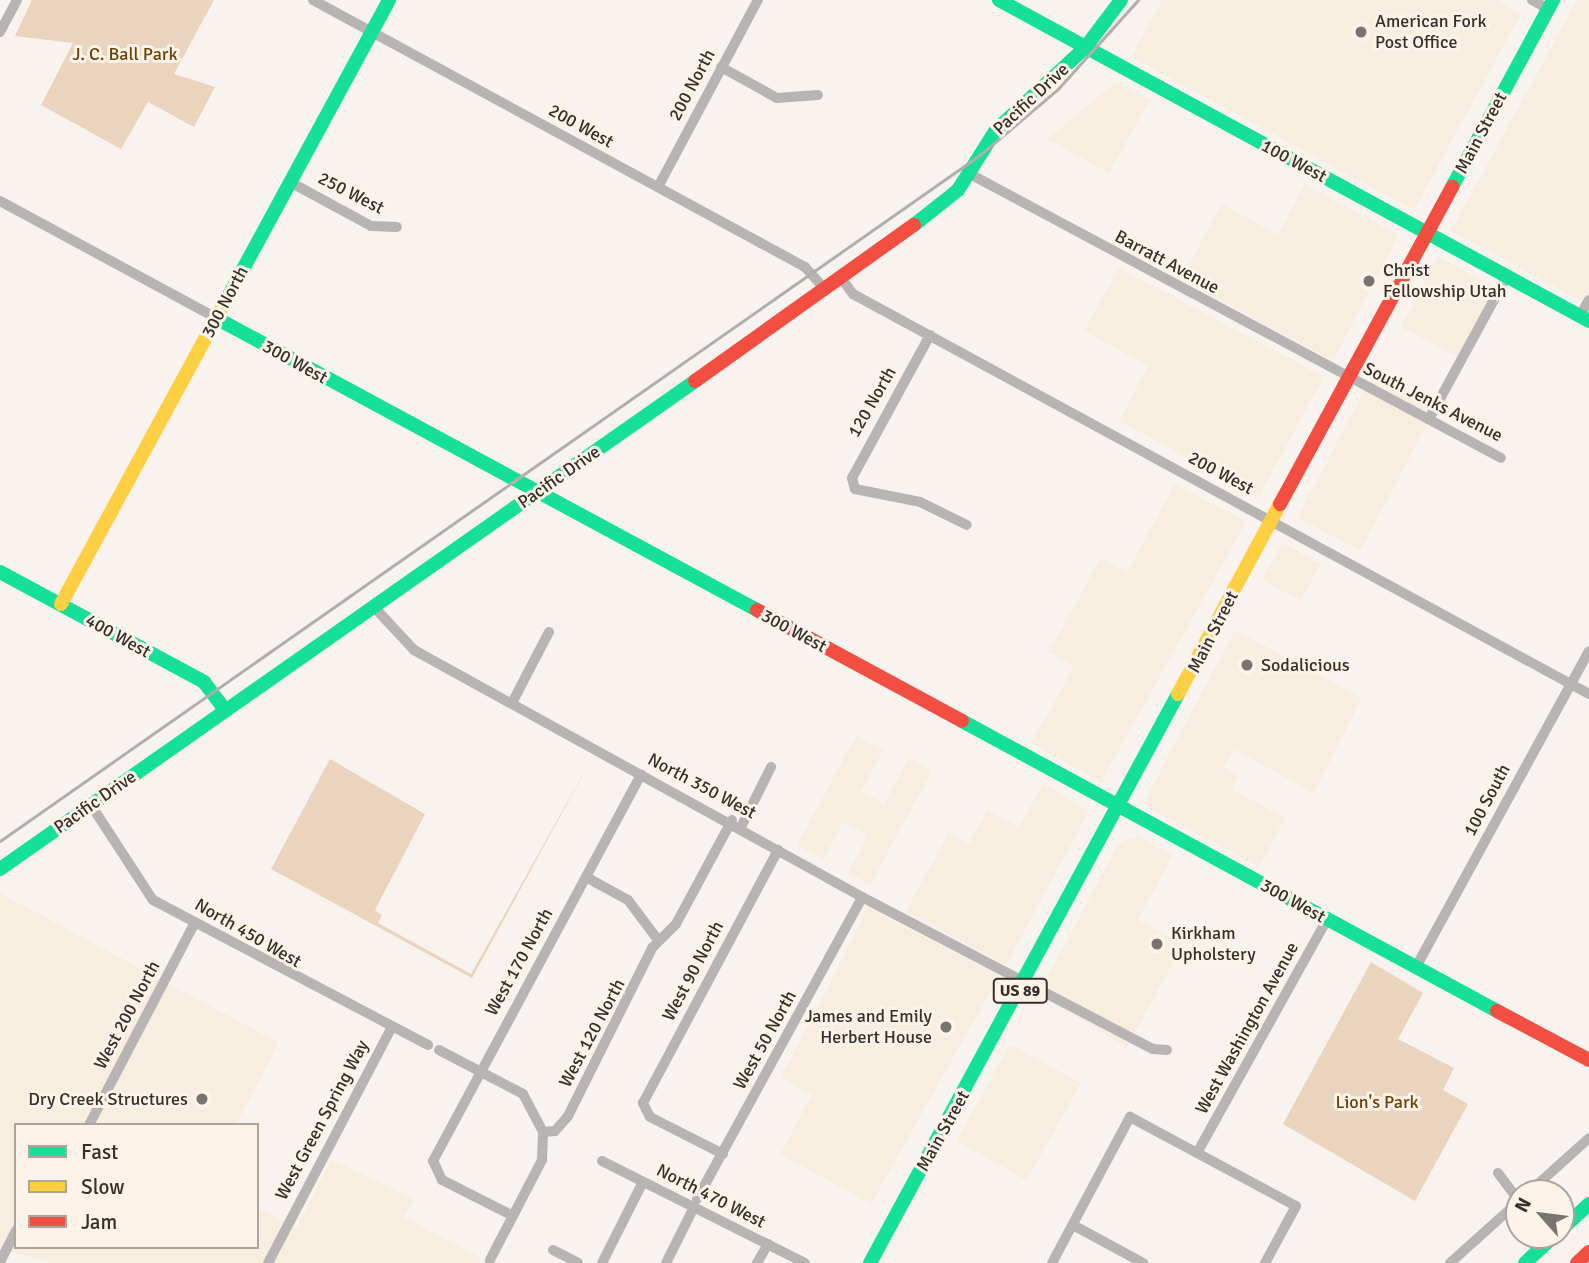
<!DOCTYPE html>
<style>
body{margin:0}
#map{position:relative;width:1589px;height:1263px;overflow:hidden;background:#f8f3ee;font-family:Signika,sans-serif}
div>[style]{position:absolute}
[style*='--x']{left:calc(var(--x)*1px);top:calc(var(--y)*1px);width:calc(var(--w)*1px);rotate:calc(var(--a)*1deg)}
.commercial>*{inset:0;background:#f7eee0;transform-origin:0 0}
.green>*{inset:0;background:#ead4be}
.street>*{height:10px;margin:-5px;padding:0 5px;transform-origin:5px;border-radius:5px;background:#b7b4b3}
.fast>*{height:14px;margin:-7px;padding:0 7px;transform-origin:7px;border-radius:7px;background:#16e098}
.slow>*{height:14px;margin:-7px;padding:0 7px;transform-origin:7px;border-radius:7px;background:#ffcf43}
.jam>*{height:14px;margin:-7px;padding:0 7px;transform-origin:7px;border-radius:7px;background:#f24e42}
.rail>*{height:2.5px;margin:-1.25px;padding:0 1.25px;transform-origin:1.25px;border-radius:1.25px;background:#b1aead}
.dots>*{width:19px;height:19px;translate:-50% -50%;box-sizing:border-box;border:4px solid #fdf3e9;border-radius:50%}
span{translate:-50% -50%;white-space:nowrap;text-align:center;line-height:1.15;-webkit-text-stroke:6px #fdf3e9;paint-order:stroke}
.shield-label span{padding:2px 5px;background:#fdf3e9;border:2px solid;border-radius:5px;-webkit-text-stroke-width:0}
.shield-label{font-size:16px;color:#35302c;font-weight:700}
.poi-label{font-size:18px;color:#35302c}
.left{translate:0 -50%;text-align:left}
.right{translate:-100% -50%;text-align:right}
.park-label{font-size:18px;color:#6d4104}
.street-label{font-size:18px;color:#35302c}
.legend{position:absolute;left:14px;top:1123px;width:245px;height:126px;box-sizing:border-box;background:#fdf3e9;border:2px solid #ada59d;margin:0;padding:9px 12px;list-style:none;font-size:21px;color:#35302c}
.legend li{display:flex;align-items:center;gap:14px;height:35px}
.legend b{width:35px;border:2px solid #ada59d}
.north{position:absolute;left:1505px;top:1179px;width:70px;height:70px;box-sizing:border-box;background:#fdf3e9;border:2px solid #ada59d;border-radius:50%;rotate:298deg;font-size:19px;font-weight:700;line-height:28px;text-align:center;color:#35302c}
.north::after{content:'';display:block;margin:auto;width:24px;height:32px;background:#797470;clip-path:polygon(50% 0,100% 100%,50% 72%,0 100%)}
</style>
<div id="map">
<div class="commercial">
<div style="clip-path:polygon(1162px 0,1496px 0,1521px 14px,1414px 210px,1131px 57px)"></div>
<div style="clip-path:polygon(1577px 0,1589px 0,1589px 305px,1451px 231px)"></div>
<div style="clip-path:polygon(1116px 82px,1150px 100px,1109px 173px,1047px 139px)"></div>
<div style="clip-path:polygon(1305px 184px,1399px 235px,1333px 361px,1181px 279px,1222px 204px,1278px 235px)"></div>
<div style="left:1438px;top:257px;width:71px;height:79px;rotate:28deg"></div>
<div style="clip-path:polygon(1119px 268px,1324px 377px,1259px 496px,1119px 421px,1148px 366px,1084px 331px)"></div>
<div style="left:1373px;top:375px;width:71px;height:161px;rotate:28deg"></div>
<div style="clip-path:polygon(1175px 484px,1246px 522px,1101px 782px,1031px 743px,1074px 667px,1049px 652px,1101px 558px,1127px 572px)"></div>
<div style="left:1282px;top:543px;width:44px;height:42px;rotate:28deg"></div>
<div style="clip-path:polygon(1235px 630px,1362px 698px,1314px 793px,1234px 749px,1224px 768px,1238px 776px,1232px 789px,1285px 818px,1259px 867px,1150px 809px,1145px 800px)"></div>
<div style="clip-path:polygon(856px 736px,883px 750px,861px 791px,884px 804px,909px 758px,932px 771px,870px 885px,848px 873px,868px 835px,843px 822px,823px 859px,797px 845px)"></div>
<div style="clip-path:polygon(1043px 783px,1089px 811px,1006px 965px,906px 911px,949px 833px,969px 844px,987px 810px,1019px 827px)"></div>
<div style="clip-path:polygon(1138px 836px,1173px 855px,1138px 920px,1183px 944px,1127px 1047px,1038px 994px,1119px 843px)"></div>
<div style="clip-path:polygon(0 893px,279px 1043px,236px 1125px,16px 1125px,16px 1247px,257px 1247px,257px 1207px,297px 1228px,331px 1159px,414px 1199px,404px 1217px,481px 1258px,479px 1263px,52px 1263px,0 1249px)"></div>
<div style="clip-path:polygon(868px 908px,999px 976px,871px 1204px,780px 1154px,812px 1095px,781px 1078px)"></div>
<div style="left:1010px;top:1044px;width:81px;height:111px;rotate:29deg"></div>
</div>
<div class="green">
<div style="clip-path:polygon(32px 0,214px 0,174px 74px,215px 87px,194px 127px,148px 102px,121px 149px,41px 105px,73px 43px,15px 36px)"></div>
<div style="clip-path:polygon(330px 759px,425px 814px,375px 910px,382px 915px,378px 923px,471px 974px,591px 760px,472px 978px,271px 869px)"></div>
<div style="clip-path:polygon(1371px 962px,1423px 993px,1398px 1039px,1454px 1068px,1443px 1090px,1468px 1104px,1415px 1201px,1283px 1124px)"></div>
</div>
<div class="street">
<div style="--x:313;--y:0;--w:560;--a:28.49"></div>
<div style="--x:805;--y:267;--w:31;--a:48"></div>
<div style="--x:1532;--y:0;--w:18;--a:29"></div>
<div style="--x:0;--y:32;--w:36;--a:-62"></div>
<div style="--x:721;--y:67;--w:64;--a:29"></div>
<div style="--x:777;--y:98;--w:41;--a:-4.2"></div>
<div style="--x:970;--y:174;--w:602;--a:28.14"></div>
<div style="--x:290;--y:182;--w:92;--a:28.5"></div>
<div style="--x:371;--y:226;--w:26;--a:2"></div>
<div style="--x:658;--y:187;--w:212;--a:-61.9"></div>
<div style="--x:0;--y:201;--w:246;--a:28.4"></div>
<div style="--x:842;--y:279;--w:19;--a:54"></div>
<div style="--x:853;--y:294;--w:838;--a:28.52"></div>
<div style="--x:1580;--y:316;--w:18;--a:-61"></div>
<div style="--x:930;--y:335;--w:163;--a:118.6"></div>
<div style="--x:852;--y:478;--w:11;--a:75"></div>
<div style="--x:855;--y:489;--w:66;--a:11.3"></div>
<div style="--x:920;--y:502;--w:52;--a:26.1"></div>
<div style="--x:1429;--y:419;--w:163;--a:-61.4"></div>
<div style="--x:374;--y:607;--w:59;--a:47.1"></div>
<div style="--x:414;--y:650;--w:512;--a:28.87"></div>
<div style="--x:862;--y:897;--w:328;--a:27.6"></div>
<div style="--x:1153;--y:1049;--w:14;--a:4"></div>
<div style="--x:512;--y:703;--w:80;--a:-62.5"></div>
<div style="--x:91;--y:805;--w:113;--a:56.9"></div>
<div style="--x:153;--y:900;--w:311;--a:27.8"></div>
<div style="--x:742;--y:825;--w:65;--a:-63.4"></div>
<div style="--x:586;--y:877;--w:48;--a:28.7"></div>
<div style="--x:628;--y:900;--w:50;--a:53.1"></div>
<div style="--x:1416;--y:967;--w:360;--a:-61.3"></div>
<div style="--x:439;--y:1050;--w:95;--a:27.6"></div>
<div style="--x:523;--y:1094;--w:43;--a:62.2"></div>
<div style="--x:543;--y:1132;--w:28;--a:92"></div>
<div style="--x:542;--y:1160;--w:113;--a:117.5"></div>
<div style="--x:89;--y:1125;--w:229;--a:-62.4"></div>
<div style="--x:543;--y:1132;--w:12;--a:-5"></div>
<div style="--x:555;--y:1131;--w:20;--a:-49"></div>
<div style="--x:568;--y:1116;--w:188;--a:-63.4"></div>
<div style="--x:652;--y:948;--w:34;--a:-45"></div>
<div style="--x:676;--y:924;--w:118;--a:-61.7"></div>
<div style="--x:1197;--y:1153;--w:268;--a:-60.9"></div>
<div style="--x:723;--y:1154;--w:82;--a:-153.1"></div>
<div style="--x:650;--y:1117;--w:16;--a:-117"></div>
<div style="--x:643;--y:1103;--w:287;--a:-61.9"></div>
<div style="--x:602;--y:1161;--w:227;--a:26.7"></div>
<div style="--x:1498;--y:1173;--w:35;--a:53"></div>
<div style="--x:1528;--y:1193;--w:82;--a:-42"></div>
<div style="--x:697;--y:1199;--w:344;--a:-61.3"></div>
<div style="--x:513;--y:1216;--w:80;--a:-153.1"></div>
<div style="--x:442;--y:1180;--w:21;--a:-115"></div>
<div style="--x:433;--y:1161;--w:439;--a:-61.7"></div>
<div style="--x:1073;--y:1225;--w:80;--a:28.5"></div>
<div style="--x:553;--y:1250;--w:28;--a:27"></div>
<div style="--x:0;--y:1262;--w:36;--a:-63"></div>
<div style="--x:268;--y:1263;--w:262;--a:-62.3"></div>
<div style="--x:602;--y:1263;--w:91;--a:-63.2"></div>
<div style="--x:666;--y:1263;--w:63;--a:-63.4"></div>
<div style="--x:757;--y:1263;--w:22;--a:-60"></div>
<div style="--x:1052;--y:1263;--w:166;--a:-61.9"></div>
<div style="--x:1130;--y:1117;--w:188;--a:28.2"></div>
<div style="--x:1296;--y:1206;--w:65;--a:118.5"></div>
<div style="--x:1450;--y:1263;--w:93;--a:-41.9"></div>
</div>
<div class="fast">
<div style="--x:999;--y:0;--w:672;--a:28.55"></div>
<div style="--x:1452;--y:187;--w:213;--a:-61.6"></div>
<div style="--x:914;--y:225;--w:56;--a:-38.5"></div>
<div style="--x:958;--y:190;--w:71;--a:-57.7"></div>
<div style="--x:996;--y:130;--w:121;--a:-42.7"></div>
<div style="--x:1085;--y:48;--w:60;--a:-53.1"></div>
<div style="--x:223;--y:306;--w:348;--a:-61.5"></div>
<div style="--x:216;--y:318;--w:615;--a:28.36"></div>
<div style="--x:0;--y:572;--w:232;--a:28.3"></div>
<div style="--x:204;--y:682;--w:36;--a:53"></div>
<div style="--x:962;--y:721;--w:609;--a:28.46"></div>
<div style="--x:0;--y:869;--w:849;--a:-35.07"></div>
<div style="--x:1561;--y:1230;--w:38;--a:-43"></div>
<div style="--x:870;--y:1263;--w:647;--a:-61.57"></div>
<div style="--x:1525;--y:1263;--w:41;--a:-43"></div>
</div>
<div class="slow">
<div style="--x:61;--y:604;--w:339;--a:-61.5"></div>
<div style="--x:1178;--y:694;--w:216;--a:-61.8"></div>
</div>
<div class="jam">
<div style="--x:695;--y:381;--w:269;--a:-35.5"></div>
<div style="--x:1280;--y:504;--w:361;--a:-61.5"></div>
<div style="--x:757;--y:610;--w:233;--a:28.4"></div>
<div style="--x:1497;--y:1011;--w:104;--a:28"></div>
<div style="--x:1577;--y:1263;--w:16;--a:-43"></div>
</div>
<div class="rail">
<div style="--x:0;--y:841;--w:1196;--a:-34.99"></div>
<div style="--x:980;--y:155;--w:101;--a:-40.2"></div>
<div style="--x:1057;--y:90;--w:121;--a:-48"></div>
</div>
<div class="dots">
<div style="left:1361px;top:32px;background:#797470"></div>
<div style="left:1369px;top:281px;background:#797470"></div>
<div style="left:1247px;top:665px;background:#797470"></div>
<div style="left:1157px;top:944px;background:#797470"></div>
<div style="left:946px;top:1027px;background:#797470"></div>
<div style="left:202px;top:1099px;background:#797470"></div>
</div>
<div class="shield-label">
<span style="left:1020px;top:991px">US 89</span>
</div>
<div class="poi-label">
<span class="left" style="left:1375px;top:32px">American Fork<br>Post Office</span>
<span class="left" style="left:1383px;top:281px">Christ<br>Fellowship Utah</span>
<span class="left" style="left:1261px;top:665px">Sodalicious</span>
<span class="left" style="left:1171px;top:944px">Kirkham<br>Upholstery</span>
<span class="right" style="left:932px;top:1027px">James and Emily<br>Herbert House</span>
<span class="right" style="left:188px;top:1099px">Dry Creek Structures</span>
</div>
<div class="park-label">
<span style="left:125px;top:54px">J. C. Ball Park</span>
<span style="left:1377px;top:1102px">Lion's Park</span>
</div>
<div class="street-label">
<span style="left:692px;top:85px;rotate:-62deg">200 North</span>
<span style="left:1031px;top:99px;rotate:-43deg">Pacific Drive</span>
<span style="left:581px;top:126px;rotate:29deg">200 West</span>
<span style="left:1481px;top:133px;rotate:-62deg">Main Street</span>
<span style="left:1294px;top:161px;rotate:28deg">100 West</span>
<span style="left:351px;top:193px;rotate:27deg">250 West</span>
<span style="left:1167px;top:262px;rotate:28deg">Barratt Avenue</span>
<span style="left:225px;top:302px;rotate:-62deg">300 North</span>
<span style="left:295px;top:362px;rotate:29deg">300 West</span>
<span style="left:872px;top:402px;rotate:-60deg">120 North</span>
<span style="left:1433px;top:402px;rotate:27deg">South Jenks Avenue</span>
<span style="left:1221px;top:473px;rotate:28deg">200 West</span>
<span style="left:559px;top:477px;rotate:-35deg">Pacific Drive</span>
<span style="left:794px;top:631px;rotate:28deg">300 West</span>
<span style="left:1213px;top:632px;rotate:-63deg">Main Street</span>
<span style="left:118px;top:636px;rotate:29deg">400 West</span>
<span style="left:702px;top:786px;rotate:28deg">North 350 West</span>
<span style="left:1487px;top:800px;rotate:-62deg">100 South</span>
<span style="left:95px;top:802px;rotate:-35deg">Pacific Drive</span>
<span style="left:1293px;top:901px;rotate:29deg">300 West</span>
<span style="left:248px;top:933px;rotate:30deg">North 450 West</span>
<span style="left:519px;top:962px;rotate:-61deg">West 170 North</span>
<span style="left:693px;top:971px;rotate:-62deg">West 90 North</span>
<span style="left:127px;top:1015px;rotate:-62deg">West 200 North</span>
<span style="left:1247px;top:1028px;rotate:-61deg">West Washington Avenue</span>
<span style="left:592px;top:1033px;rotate:-62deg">West 120 North</span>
<span style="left:765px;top:1040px;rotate:-61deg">West 50 North</span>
<span style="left:322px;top:1120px;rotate:-62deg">West Green Spring Way</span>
<span style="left:943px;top:1131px;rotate:-61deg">Main Street</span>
<span style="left:711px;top:1196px;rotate:27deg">North 470 West</span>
</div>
<ul class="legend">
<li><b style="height:9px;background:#16e098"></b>Fast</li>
<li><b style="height:9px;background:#ffcf43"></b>Slow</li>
<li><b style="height:9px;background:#f24e42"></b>Jam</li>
</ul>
<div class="north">N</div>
</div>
